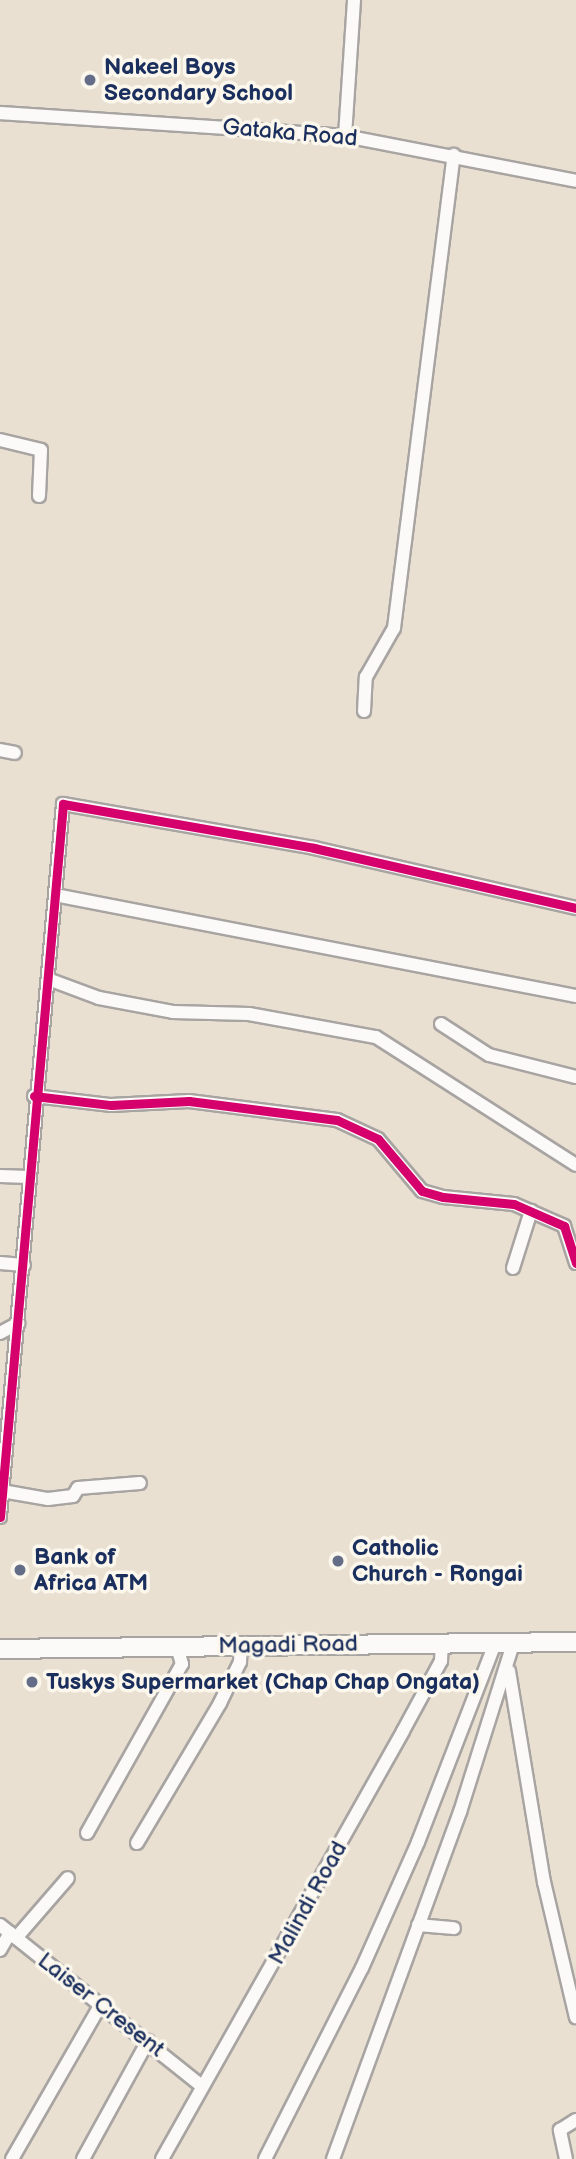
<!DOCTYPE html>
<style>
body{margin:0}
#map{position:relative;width:576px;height:2159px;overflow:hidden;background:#eae0d2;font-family:"Balsamiq Sans",sans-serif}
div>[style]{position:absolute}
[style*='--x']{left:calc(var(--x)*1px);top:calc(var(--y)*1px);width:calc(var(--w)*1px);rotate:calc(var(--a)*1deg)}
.roads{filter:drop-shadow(2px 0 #a7a4a2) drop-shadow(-2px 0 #a7a4a2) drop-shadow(0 2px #a7a4a2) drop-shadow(0 -2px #a7a4a2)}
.minor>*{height:12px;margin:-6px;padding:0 6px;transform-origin:6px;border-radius:6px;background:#fcfaf8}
.highway>*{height:18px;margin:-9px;padding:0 9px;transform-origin:9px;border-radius:9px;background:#fcfaf8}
.cycleway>*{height:9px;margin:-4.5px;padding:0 4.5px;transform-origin:4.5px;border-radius:4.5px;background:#d6006c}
.dots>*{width:19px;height:19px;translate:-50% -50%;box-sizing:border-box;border:4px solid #fbf7ec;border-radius:50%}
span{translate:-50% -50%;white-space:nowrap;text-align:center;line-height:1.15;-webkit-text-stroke:7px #fbf7ec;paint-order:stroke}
.poi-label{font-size:23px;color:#1b2f5e;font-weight:700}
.left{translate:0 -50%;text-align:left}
.street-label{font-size:23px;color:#1b2f5e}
</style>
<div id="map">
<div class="roads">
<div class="minor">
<div style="--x:0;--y:113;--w:346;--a:3.8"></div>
<div style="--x:345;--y:136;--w:235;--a:11"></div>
<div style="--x:345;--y:136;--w:136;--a:-86.2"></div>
<div style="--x:0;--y:440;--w:42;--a:13.7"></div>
<div style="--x:41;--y:450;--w:46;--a:92.5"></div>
<div style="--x:364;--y:711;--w:34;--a:-87"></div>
<div style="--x:366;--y:677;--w:56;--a:-60.3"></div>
<div style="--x:394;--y:628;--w:477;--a:-82.8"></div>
<div style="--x:0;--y:750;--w:15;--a:11"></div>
<div style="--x:55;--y:895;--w:531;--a:10.97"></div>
<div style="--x:48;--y:979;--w:54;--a:20.4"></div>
<div style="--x:99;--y:998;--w:75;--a:10.7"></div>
<div style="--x:173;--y:1012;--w:76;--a:1.5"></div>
<div style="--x:249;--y:1014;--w:129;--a:10.3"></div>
<div style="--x:376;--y:1037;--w:237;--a:32.6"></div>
<div style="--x:441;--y:1024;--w:57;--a:32.9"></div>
<div style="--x:489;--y:1055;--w:90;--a:14.2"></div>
<div style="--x:34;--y:1096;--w:78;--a:6.7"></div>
<div style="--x:111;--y:1105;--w:78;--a:-2.9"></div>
<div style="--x:189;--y:1101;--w:149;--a:7.3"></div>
<div style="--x:337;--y:1120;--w:45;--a:24.9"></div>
<div style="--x:378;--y:1139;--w:68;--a:49.8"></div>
<div style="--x:422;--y:1191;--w:22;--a:16"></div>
<div style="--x:443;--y:1197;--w:71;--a:5.6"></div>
<div style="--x:514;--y:1204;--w:55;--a:23.7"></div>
<div style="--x:564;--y:1226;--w:39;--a:72"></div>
<div style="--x:0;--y:1176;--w:29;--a:2"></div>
<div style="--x:0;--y:1263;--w:24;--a:5"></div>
<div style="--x:513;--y:1268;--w:60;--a:-72.5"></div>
<div style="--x:0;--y:1333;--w:21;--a:-28"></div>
<div style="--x:2;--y:1491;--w:47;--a:9.9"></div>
<div style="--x:48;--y:1499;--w:25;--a:-7"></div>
<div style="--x:73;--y:1496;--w:9;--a:-58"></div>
<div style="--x:78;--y:1488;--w:62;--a:-4.6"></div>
<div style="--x:0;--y:1517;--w:716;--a:-84.95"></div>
<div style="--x:63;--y:804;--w:255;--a:9.9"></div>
<div style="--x:314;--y:848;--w:269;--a:12.9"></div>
<div style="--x:509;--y:1671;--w:214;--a:80.6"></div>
<div style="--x:544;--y:1882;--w:139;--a:76.7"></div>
<div style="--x:87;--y:1833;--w:194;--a:-60.7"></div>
<div style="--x:182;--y:1664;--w:19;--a:-106"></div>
<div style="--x:137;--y:1843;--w:163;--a:-59.3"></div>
<div style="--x:220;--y:1703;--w:46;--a:-64"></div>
<div style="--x:240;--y:1662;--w:17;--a:-87"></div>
<div style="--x:0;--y:1925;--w:258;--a:38.6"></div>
<div style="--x:418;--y:1925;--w:36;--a:5"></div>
<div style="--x:16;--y:1938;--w:79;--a:-49.1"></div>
<div style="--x:0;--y:1950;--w:20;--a:-60"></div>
<div style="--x:12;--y:2159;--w:177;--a:-60.1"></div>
<div style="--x:83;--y:2159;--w:135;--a:-61.2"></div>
<div style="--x:162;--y:2159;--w:491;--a:-60.6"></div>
<div style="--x:403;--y:1731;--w:80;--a:-61.5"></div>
<div style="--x:441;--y:1661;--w:18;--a:-87"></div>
<div style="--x:265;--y:2159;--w:214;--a:-63.1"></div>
<div style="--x:362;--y:1968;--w:138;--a:-66"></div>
<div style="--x:418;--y:1842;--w:213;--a:-68.8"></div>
<div style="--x:333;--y:2159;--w:370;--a:-69.9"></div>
<div style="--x:460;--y:1812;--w:176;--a:-72.5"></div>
<div style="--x:566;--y:2159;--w:30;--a:-102"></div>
<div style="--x:560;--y:2130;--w:19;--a:-32"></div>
</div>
<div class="highway">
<div style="--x:0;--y:1649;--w:576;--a:-0.7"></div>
</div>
</div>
<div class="cycleway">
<div style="--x:34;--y:1096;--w:78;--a:6.7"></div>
<div style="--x:111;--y:1105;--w:78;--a:-2.9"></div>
<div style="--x:189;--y:1101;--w:149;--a:7.3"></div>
<div style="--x:337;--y:1120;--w:45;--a:24.9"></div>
<div style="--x:378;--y:1139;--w:68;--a:49.8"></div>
<div style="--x:422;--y:1191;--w:22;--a:16"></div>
<div style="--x:443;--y:1197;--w:71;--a:5.6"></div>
<div style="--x:514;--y:1204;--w:55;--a:23.7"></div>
<div style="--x:564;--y:1226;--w:39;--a:72"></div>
<div style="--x:0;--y:1517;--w:716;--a:-84.95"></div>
<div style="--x:63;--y:804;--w:255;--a:9.9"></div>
<div style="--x:314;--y:848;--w:269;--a:12.9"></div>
</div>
<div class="dots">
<div style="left:90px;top:80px;background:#636d87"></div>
<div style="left:338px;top:1561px;background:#636d87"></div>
<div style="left:20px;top:1570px;background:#636d87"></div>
<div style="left:32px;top:1682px;background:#636d87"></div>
</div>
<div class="poi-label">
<span class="left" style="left:104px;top:80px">Nakeel Boys<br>Secondary School</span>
<span class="left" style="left:352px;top:1561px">Catholic<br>Church - Rongai</span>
<span class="left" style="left:34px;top:1570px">Bank of<br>Africa ATM</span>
<span class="left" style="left:46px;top:1682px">Tuskys Supermarket (Chap Chap Ongata)</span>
</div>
<div class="street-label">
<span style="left:290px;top:133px;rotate:5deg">Gataka Road</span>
<span style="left:288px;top:1645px;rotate:-1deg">Magadi Road</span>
<span style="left:308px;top:1903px;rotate:-61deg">Malindi Road</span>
<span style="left:101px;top:2005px;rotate:38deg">Laiser Cresent</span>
</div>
</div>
